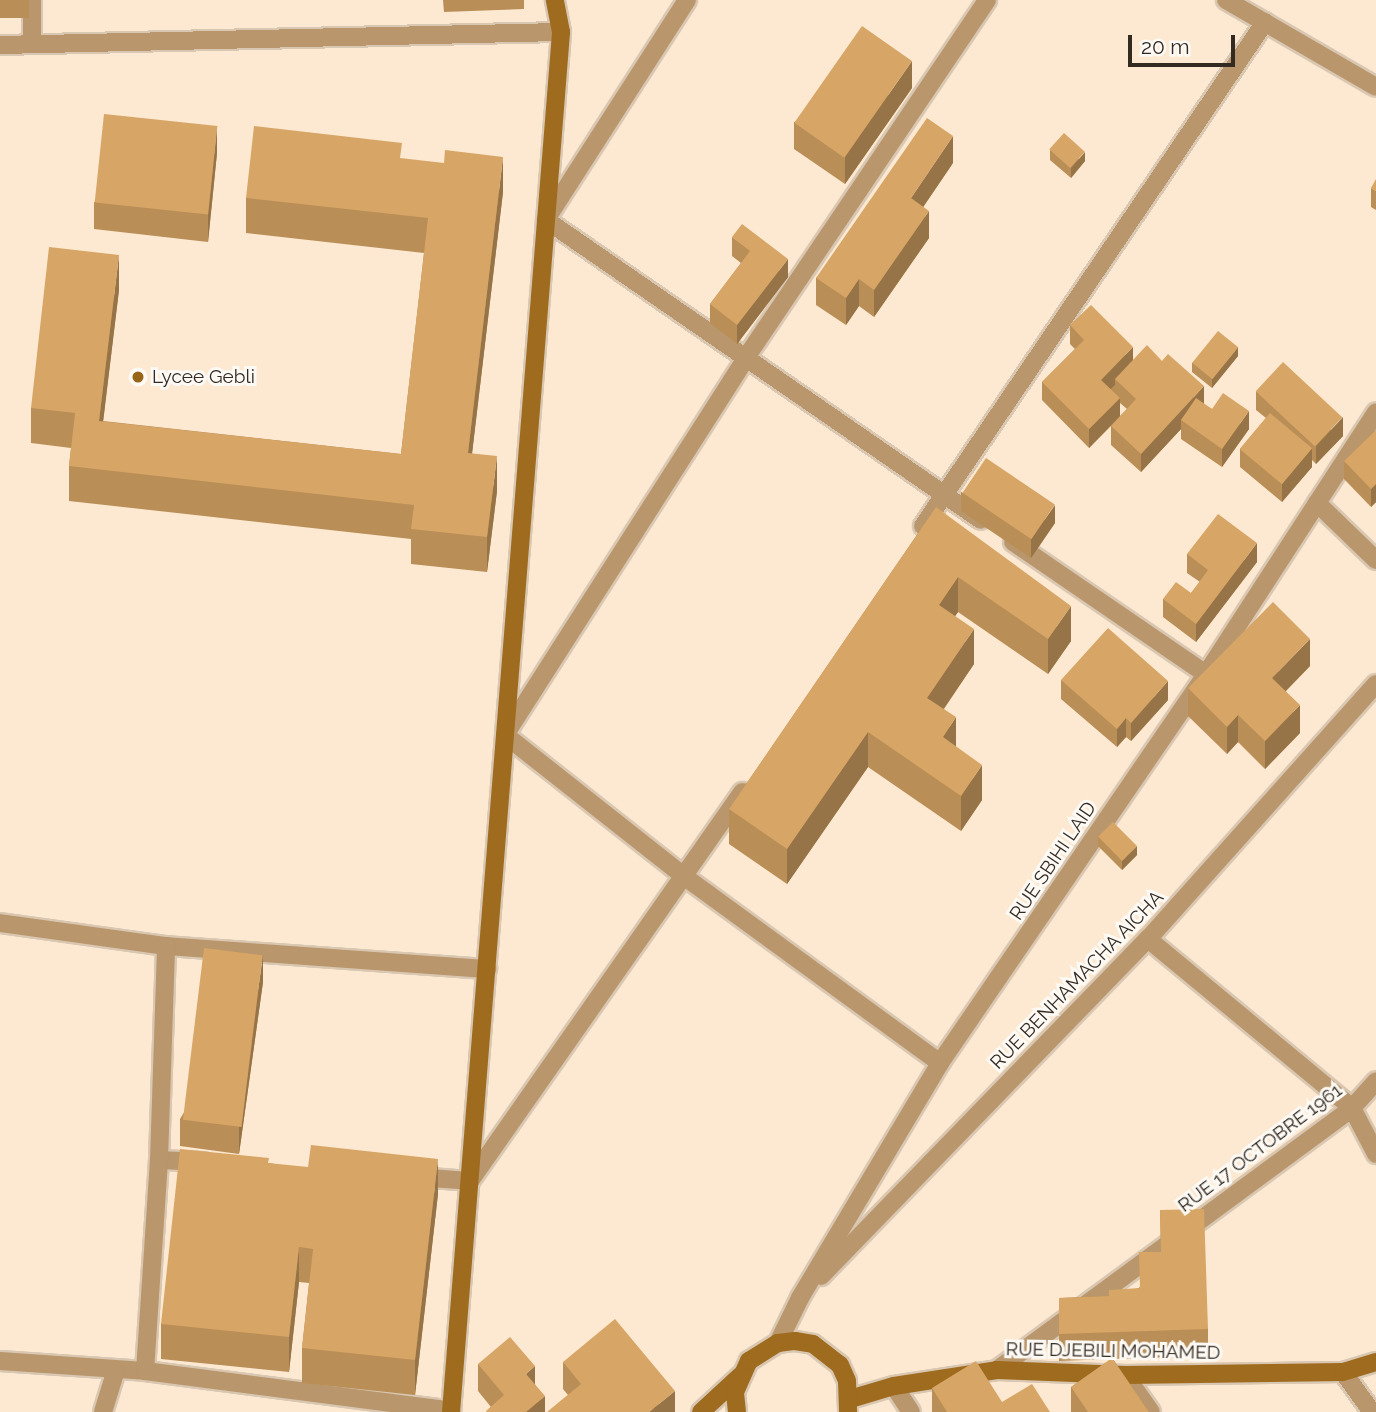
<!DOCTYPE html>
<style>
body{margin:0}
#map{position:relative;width:1376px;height:1412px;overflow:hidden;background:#fde9d1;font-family:Raleway,sans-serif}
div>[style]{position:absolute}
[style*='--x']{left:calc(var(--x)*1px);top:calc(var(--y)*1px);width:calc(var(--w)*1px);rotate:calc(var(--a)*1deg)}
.roads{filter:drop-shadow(2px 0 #d9c7b2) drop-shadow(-2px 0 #d9c7b2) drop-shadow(0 2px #d9c7b2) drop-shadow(0 -2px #d9c7b2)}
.street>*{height:18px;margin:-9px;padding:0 9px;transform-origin:9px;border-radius:9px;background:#b9966b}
.secondary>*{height:18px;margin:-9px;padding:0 9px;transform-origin:9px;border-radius:9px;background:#9e6b1f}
.wall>*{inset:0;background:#b98e57;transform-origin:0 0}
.shaded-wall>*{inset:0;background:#967447}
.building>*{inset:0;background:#d7a565;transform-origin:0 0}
.dots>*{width:19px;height:19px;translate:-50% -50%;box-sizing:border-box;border:4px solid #fdf9f4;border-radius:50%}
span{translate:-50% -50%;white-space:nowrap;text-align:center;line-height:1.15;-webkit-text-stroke:6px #fdf9f4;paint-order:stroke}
.poi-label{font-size:19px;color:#332b22}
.left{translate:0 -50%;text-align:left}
.street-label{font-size:19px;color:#332b22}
.scale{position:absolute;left:1128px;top:35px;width:107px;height:32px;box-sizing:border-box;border:4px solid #332b22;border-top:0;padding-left:9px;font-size:21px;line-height:24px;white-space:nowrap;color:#332b22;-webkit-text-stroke:5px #fdf9f4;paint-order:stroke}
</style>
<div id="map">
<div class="roads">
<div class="street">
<div style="--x:687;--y:0;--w:261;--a:122.7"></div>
<div style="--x:546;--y:220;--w:528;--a:34.59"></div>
<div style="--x:1226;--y:0;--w:173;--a:30.1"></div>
<div style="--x:32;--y:44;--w:44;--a:-90"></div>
<div style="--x:0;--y:45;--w:561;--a:-1.33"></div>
<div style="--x:1317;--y:503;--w:82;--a:44"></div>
<div style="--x:923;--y:526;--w:609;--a:-55.84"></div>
<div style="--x:1013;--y:542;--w:234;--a:34.4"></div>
<div style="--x:0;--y:923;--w:168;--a:7.9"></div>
<div style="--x:166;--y:946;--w:322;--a:4.1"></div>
<div style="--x:1148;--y:939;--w:265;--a:39.6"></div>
<div style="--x:1352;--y:1108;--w:52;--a:62.4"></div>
<div style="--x:940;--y:1063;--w:316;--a:-143.9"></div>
<div style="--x:685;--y:877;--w:229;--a:-141.7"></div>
<div style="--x:505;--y:735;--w:446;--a:-57.4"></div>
<div style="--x:745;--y:359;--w:433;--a:-56"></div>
<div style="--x:159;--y:1160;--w:44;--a:2.6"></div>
<div style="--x:416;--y:1177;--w:54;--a:4.2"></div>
<div style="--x:470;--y:1181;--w:475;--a:-55"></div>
<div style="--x:821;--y:1276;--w:470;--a:-45.9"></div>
<div style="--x:1148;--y:939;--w:342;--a:-48.2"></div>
<div style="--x:778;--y:1343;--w:50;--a:-63.9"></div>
<div style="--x:800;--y:1298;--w:274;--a:-59.2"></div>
<div style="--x:940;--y:1063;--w:471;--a:-55.6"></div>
<div style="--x:1206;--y:674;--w:312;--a:-57"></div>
<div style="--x:0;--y:1361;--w:145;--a:3.9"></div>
<div style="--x:145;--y:1371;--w:309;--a:7.4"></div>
<div style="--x:997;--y:1370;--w:441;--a:-36.4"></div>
<div style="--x:1352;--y:1108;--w:36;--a:-48"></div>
<div style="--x:145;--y:1371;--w:211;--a:-86.2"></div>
<div style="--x:159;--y:1160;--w:214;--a:-88.1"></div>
<div style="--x:1343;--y:1372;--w:49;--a:54.1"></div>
<div style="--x:1125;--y:1375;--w:45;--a:54.9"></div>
<div style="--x:894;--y:1386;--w:31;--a:57"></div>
<div style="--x:103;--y:1412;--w:44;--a:-72.8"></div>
</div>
<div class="secondary">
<div style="--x:850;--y:1399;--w:46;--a:-16.5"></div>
<div style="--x:894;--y:1386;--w:104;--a:-8.8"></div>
<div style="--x:997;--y:1370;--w:128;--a:2.2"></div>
<div style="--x:1125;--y:1375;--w:218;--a:-0.8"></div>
<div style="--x:1343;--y:1372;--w:34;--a:-17"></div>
<div style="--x:451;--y:1412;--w:1384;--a:-85.44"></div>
<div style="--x:561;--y:32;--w:33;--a:-101"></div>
<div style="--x:701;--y:1412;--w:53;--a:-42.7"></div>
<div style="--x:737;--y:1412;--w:20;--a:-96"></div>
<div style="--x:735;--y:1392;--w:34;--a:-66"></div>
<div style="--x:749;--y:1361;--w:34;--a:-32"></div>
<div style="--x:778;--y:1343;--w:17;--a:-7"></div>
<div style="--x:795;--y:1341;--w:18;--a:9"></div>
<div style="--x:813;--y:1344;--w:34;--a:38"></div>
<div style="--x:840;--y:1365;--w:17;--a:66"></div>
<div style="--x:847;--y:1381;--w:31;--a:88"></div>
</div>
</div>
<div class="wall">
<div style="left:0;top:0;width:29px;height:18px"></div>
<div style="clip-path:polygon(443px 0,524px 0,524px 9px,444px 12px)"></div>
<div style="clip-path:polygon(912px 88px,845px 184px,794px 149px,794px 122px)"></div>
<div style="clip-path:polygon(1050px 150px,1085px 161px,1071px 178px,1050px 160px)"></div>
<div style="clip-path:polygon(217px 153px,208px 242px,94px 229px,94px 202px)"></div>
<div style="clip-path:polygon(402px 159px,503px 192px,472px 453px,497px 491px,487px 572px,411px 564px,411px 539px,69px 501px,69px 466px,71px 448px,31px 443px,31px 408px,119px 290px,103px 421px,401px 454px,424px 253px,246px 233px,246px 198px)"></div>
<div style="clip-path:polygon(953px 163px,923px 207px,929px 238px,874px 317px,859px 306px,846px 325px,816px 305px,816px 278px)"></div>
<div style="clip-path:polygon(1371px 188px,1376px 191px,1376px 210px,1371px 207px)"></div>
<div style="clip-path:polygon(732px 237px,788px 277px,737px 344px,710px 323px,710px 304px,741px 263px,732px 256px)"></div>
<div style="clip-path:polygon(evenodd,1070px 325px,1133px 360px,1212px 409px,1249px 429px,1222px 467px,1181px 439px,1181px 429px,1141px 472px,1111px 445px,1111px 426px,1119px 418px,1089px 448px,1042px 400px,1042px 382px,1075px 349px,1070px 344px,1070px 325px,1120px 403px,1127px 409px,1120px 416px,1120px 403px)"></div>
<div style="clip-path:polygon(1238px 356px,1212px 388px,1192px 372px,1192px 363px)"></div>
<div style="clip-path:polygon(1256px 391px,1343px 436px,1316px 464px,1312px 460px,1312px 467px,1282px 502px,1240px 467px,1240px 449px,1266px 418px,1256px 410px)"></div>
<div style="clip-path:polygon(1376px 430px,1376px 502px,1371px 507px,1344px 479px,1344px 461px)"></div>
<div style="clip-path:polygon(961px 492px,1055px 523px,1031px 558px,961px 511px)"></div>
<div style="clip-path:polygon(936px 507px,1071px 641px,1048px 674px,958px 612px,955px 616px,974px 664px,944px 709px,956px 747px,982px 800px,961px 831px,868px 767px,787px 884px,729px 844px,729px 809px)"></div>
<div style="clip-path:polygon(1187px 554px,1257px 562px,1196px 642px,1163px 617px,1163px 599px,1191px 593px,1200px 582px,1187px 573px)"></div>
<div style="clip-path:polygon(1310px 666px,1286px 691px,1300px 733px,1265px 769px,1238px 742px,1227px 754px,1188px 716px,1188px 688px)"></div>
<div style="clip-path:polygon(1061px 680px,1168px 700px,1131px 741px,1126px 737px,1117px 747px,1061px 699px)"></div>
<div style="clip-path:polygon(1098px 837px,1137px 855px,1122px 870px,1098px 846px)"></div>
<div style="clip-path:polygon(263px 982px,239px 1154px,180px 1146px,180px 1119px)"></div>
<div style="clip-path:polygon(269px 1163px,438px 1194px,415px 1395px,302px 1383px,302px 1348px,309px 1283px,299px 1282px,289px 1372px,161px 1359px,161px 1324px)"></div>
<div style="clip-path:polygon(1160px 1210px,1208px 1329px,1208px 1356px,1113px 1359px,1149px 1412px,1071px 1412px,1071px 1387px,1111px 1359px,1059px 1361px,1059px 1298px,1109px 1296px,1139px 1288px,1161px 1252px)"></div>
<div style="clip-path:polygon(563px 1362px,675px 1412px,568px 1395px,563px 1389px)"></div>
<div style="clip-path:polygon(478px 1364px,535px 1384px,545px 1412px,486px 1412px,491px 1407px,478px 1391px)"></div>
<div style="clip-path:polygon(932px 1388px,1002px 1402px,1050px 1412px,932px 1412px)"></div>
</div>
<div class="shaded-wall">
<div style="clip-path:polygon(912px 61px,912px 88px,845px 184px,845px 157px)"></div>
<div style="clip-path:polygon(217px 126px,217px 153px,208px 242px,208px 214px)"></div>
<div style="clip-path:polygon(953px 136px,953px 163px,911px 225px,911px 198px)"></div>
<div style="clip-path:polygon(1085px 152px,1085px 161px,1071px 178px,1071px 168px)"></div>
<div style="clip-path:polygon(503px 157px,503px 192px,468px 488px,468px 453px)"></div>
<div style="clip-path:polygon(929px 211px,929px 238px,874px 317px,874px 290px)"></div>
<div style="clip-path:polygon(119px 255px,119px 290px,99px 456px,99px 421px)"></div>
<div style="clip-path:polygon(788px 259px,788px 277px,737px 344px,737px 325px)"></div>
<div style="clip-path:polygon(859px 279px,859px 306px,846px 325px,846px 298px)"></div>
<div style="clip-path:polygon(1133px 347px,1133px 366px,1115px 379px,1115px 385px,1101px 398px,1101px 380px)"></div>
<div style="clip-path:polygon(1238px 347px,1238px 356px,1212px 388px,1212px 379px)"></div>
<div style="clip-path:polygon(1204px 386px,1204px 405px,1181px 420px,1181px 429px,1141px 472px,1141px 454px)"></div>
<div style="clip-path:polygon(1120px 398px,1120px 416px,1089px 448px,1089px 429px)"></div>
<div style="clip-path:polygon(1249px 411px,1249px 429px,1222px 467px,1222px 449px)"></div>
<div style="clip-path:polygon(1343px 417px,1343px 436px,1316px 464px,1316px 446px)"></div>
<div style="clip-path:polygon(1312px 448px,1312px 467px,1282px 502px,1282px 484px)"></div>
<div style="clip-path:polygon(497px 456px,497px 491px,487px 572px,487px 537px)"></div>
<div style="clip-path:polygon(1376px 484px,1376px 502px,1371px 507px,1371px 489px)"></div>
<div style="clip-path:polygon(1055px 505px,1055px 523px,1031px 558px,1031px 539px)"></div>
<div style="clip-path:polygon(1257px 543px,1257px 562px,1196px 642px,1196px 624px)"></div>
<div style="clip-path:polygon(958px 577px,958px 612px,939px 640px,939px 605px)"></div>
<div style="clip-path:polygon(1071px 606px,1071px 641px,1048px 674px,1048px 639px)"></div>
<div style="clip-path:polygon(974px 629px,974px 664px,927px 733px,927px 698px)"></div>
<div style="clip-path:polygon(1310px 639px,1310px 666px,1272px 705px,1272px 678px)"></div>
<div style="clip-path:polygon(1168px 681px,1168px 700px,1131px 741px,1131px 723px)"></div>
<div style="clip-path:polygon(1300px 705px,1300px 733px,1265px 769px,1265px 741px)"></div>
<div style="clip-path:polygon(1238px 715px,1238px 742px,1227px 754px,1227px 727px)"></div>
<div style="clip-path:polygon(956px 717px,956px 752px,943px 737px)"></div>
<div style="clip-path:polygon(1126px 718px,1126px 737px,1117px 747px,1117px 729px)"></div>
<div style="clip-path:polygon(868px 732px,868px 767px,787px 884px,787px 849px)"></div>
<div style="clip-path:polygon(982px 765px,982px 800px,961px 831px,961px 796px)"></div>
<div style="clip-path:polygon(1137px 846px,1137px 855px,1122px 870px,1122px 860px)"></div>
<div style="clip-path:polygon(263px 955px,263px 982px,239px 1154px,239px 1127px)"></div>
<div style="clip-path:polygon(438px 1159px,438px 1194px,415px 1395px,415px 1360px)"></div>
<div style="clip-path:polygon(299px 1247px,299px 1282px,289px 1372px,289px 1337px)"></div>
<div style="clip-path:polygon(535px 1366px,535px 1393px,526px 1374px)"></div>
<div style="clip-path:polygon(675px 1391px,675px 1412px,649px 1412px)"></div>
<div style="clip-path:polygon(545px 1396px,545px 1412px,526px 1412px)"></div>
</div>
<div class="building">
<div style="left:862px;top:26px;width:61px;height:118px;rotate:35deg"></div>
<div style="left:104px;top:114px;width:114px;height:89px;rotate:6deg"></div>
<div style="clip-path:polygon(927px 118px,953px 136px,911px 198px,929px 211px,874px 290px,859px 279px,846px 298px,816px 278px)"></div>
<div style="clip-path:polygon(254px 126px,402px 143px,400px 158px,444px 163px,445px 150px,503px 157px,468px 453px,497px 456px,487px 537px,411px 529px,414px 505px,69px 466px,75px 413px,31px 408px,49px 247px,119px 255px,99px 421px,401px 454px,428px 218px,246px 198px)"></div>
<div style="left:1064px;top:133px;width:28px;height:22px;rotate:42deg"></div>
<div style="clip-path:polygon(1376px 179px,1376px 191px,1371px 188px)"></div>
<div style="clip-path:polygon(742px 224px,788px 259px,737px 325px,710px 304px,750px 251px,732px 237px)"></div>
<div style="clip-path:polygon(1091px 305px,1133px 347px,1101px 380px,1120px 398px,1089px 429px,1042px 382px,1084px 340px,1070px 325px)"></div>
<div style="left:1218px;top:331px;width:26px;height:41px;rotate:39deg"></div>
<div style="clip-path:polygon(1147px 345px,1162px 361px,1168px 354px,1204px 386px,1141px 454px,1111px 426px,1136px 399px,1115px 379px)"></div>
<div style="left:1283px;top:362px;width:81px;height:40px;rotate:43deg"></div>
<div style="clip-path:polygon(1223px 393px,1249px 411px,1222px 449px,1181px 420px,1196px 398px,1212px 409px)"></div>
<div style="left:1270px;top:413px;width:55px;height:47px;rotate:40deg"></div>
<div style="clip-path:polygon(1376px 430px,1376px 484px,1371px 489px,1344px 461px)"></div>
<div style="left:986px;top:458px;width:83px;height:42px;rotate:34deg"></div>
<div style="clip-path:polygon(936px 507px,1071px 606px,1048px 639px,958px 577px,939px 605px,974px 629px,927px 698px,956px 717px,943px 737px,982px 765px,961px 796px,868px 732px,787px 849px,729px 809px)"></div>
<div style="clip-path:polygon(1218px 514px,1257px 543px,1196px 624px,1163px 599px,1176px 582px,1191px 593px,1208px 570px,1187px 554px)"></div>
<div style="clip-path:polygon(1273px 602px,1310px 639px,1272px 678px,1300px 705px,1265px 741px,1238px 715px,1227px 727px,1188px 688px)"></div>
<div style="clip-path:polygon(1108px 628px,1168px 681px,1131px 723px,1126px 718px,1117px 729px,1061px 680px)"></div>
<div style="left:1113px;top:822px;width:34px;height:21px;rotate:45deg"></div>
<div style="left:204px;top:948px;width:59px;height:173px;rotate:7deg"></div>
<div style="clip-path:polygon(311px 1145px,438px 1159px,415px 1360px,302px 1348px,313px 1249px,299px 1247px,289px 1337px,161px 1324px,180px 1149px,269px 1158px,268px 1163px,308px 1167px)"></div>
<div style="clip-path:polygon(1204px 1209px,1208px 1329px,1059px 1334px,1059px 1298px,1109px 1296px,1109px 1290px,1140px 1288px,1139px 1252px,1161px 1252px,1160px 1210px)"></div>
<div style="clip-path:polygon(615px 1319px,675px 1391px,649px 1412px,547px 1412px,581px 1384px,563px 1362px)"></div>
<div style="clip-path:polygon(510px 1337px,535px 1366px,526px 1374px,545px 1396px,526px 1412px,487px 1412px,486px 1411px,504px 1395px,478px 1364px)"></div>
<div style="clip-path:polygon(1112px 1358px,1149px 1412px,1088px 1412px,1071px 1387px)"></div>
<div style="clip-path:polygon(976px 1361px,1002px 1402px,1032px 1384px,1050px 1412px,947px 1412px,932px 1388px)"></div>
</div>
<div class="dots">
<div style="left:138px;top:377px;background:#966517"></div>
</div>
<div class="poi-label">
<span class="left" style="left:152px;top:377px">Lycee Gebli</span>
</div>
<div class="street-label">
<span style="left:1053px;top:861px;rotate:-56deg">RUE SBIHI LAID</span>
<span style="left:1077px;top:980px;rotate:-46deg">RUE BENHAMACHA AICHA</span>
<span style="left:1260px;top:1148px;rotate:-37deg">RUE 17 OCTOBRE 1961</span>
<span style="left:1113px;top:1351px;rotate:1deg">RUE DJEBILI MOHAMED</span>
</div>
<div class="scale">20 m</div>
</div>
